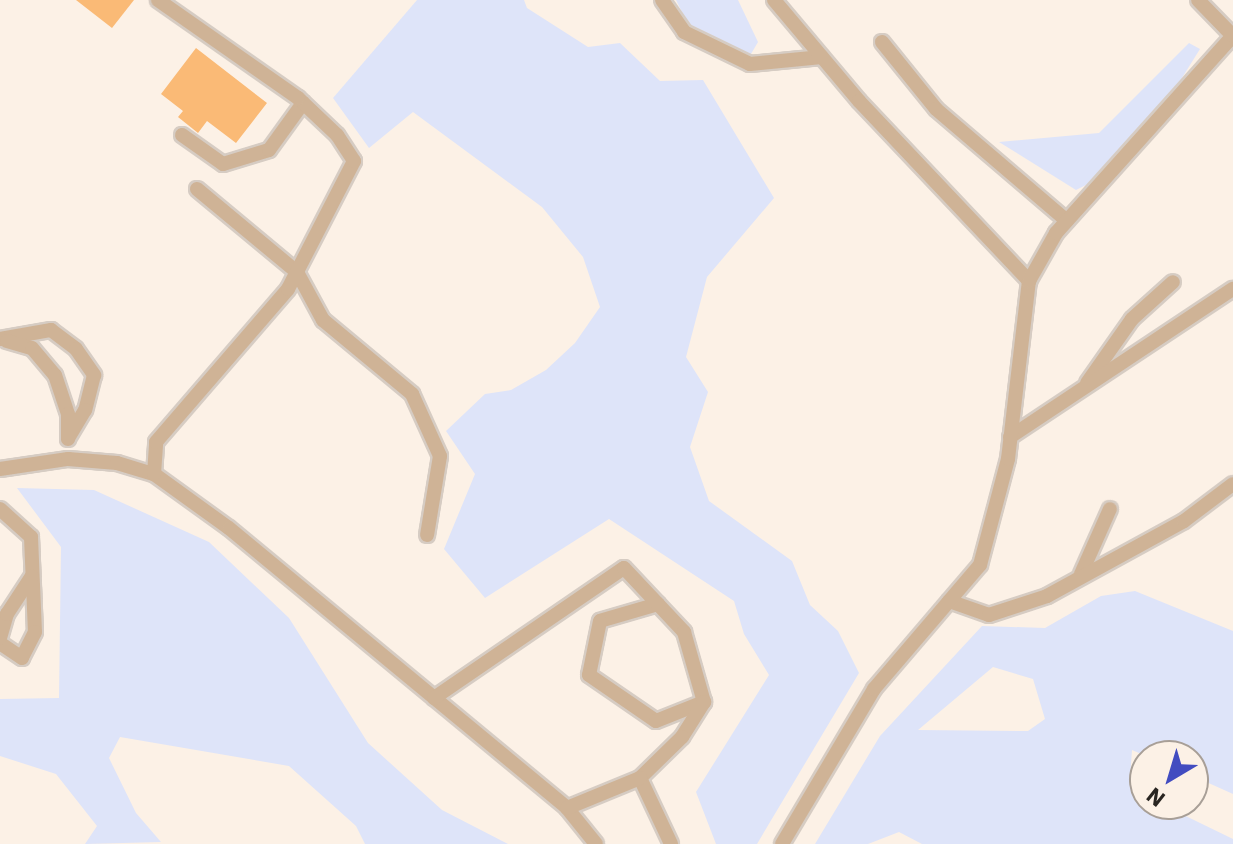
<!DOCTYPE html>
<style>
body{margin:0}
#map{position:relative;width:1233px;height:844px;overflow:hidden;background:#fcf1e6;font-family:"IBM Plex Sans",sans-serif}
div>[style]{position:absolute}
[style*='--x']{left:calc(var(--x)*1px);top:calc(var(--y)*1px);width:calc(var(--w)*1px);rotate:calc(var(--a)*1deg)}
.green>*{inset:0;background:#dee4f9}
.building>*{inset:0;background:#faba76}
.roads{filter:drop-shadow(2px 0 #d6ccc3) drop-shadow(-2px 0 #d6ccc3) drop-shadow(0 2px #d6ccc3) drop-shadow(0 -2px #d6ccc3)}
.service>*{height:14px;margin:-7px;padding:0 7px;transform-origin:7px;border-radius:7px;background:#cfb396}
span{translate:-50% -50%;white-space:nowrap;text-align:center;line-height:1.15;-webkit-text-stroke:8px #fcf1e6;paint-order:stroke}
.north{position:absolute;left:1129px;top:740px;width:80px;height:80px;box-sizing:border-box;background:#fcf1e6;border:2px solid #a89f97;border-radius:50%;rotate:218deg;font-size:22px;font-weight:700;line-height:32px;text-align:center;color:#292521}
.north::after{content:'';display:block;margin:auto;width:28px;height:36px;background:#424cc0;clip-path:polygon(50% 0,100% 100%,50% 72%,0 100%)}
</style>
<div id="map">
<div class="green">
<div style="clip-path:polygon(417px 0,524px 0,527px 8px,588px 47px,620px 43px,660px 81px,703px 80px,774px 198px,707px 277px,686px 357px,708px 392px,690px 447px,709px 501px,792px 561px,810px 605px,838px 631px,859px 673px,757px 844px,716px 844px,696px 792px,769px 675px,744px 634px,734px 601px,609px 519px,485px 598px,444px 549px,475px 474px,446px 431px,485px 394px,511px 390px,546px 370px,575px 343px,600px 307px,583px 257px,542px 207px,413px 112px,369px 148px,333px 98px)"></div>
<div style="clip-path:polygon(676px 0,738px 0,758px 42px,751px 54px,690px 29px)"></div>
<div style="clip-path:polygon(1189px 43px,1200px 49px,1170px 97px,1090px 183px,1076px 190px,999px 142px,1099px 133px)"></div>
<div style="clip-path:polygon(17px 488px,94px 490px,209px 542px,289px 618px,368px 743px,442px 810px,508px 844px,365px 844px,356px 826px,289px 766px,120px 737px,109px 758px,136px 813px,161px 842px,85px 844px,97px 826px,56px 774px,0 756px,0 699px,59px 698px,61px 547px)"></div>
<div style="clip-path:polygon(evenodd,1135px 591px,1233px 631px,1233px 794px,1193px 776px,1193px 756px,1146px 756px,1132px 750px,1130px 779px,1145px 792px,1145px 804px,1161px 804px,1233px 839px,1233px 844px,922px 844px,899px 832px,868px 844px,815px 844px,880px 736px,982px 626px,1045px 628px,1101px 596px,1135px 591px,993px 667px,1033px 679px,1045px 719px,1028px 731px,918px 730px,993px 667px)"></div>
</div>
<div class="building">
<div style="clip-path:polygon(76px 0,134px 0,112px 28px)"></div>
<div style="clip-path:polygon(196px 48px,267px 103px,236px 143px,207px 121px,198px 133px,178px 117px,183px 111px,161px 94px)"></div>
</div>
<div class="roads">
<div class="service">
<div style="--x:662;--y:0;--w:39;--a:55"></div>
<div style="--x:684;--y:32;--w:73;--a:25.9"></div>
<div style="--x:750;--y:64;--w:72;--a:-5.6"></div>
<div style="--x:774;--y:0;--w:132;--a:49.9"></div>
<div style="--x:859;--y:101;--w:248;--a:46.6"></div>
<div style="--x:882;--y:42;--w:86;--a:51.1"></div>
<div style="--x:936;--y:109;--w:172;--a:40.5"></div>
<div style="--x:182;--y:135;--w:50;--a:35.3"></div>
<div style="--x:223;--y:164;--w:48;--a:-16.9"></div>
<div style="--x:269;--y:150;--w:58;--a:-54.1"></div>
<div style="--x:197;--y:189;--w:130;--a:39.7"></div>
<div style="--x:297;--y:272;--w:55;--a:61.6"></div>
<div style="--x:323;--y:320;--w:116;--a:39.7"></div>
<div style="--x:412;--y:394;--w:68;--a:65.7"></div>
<div style="--x:440;--y:456;--w:80;--a:99.3"></div>
<div style="--x:0;--y:339;--w:52;--a:-10"></div>
<div style="--x:51;--y:330;--w:31;--a:37"></div>
<div style="--x:76;--y:349;--w:32;--a:55"></div>
<div style="--x:94;--y:375;--w:36;--a:104"></div>
<div style="--x:85;--y:410;--w:33;--a:121"></div>
<div style="--x:7;--y:341;--w:26;--a:16"></div>
<div style="--x:32;--y:348;--w:35;--a:50"></div>
<div style="--x:55;--y:375;--w:41;--a:71.6"></div>
<div style="--x:68;--y:414;--w:25;--a:90"></div>
<div style="--x:1087;--y:383;--w:78;--a:-54.9"></div>
<div style="--x:1132;--y:319;--w:55;--a:-42.1"></div>
<div style="--x:1010;--y:437;--w:268;--a:-33.6"></div>
<div style="--x:0;--y:469;--w:69;--a:-8.4"></div>
<div style="--x:68;--y:459;--w:49;--a:4.7"></div>
<div style="--x:117;--y:463;--w:39;--a:17"></div>
<div style="--x:154;--y:474;--w:92;--a:35.8"></div>
<div style="--x:229;--y:528;--w:439;--a:39.6"></div>
<div style="--x:567;--y:808;--w:46;--a:51.1"></div>
<div style="--x:154;--y:474;--w:32;--a:-86"></div>
<div style="--x:156;--y:442;--w:202;--a:-49.2"></div>
<div style="--x:288;--y:289;--w:144;--a:-62.7"></div>
<div style="--x:354;--y:161;--w:31;--a:-123"></div>
<div style="--x:337;--y:135;--w:54;--a:-136.5"></div>
<div style="--x:298;--y:98;--w:171;--a:-145"></div>
<div style="--x:0;--y:509;--w:42;--a:42.1"></div>
<div style="--x:31;--y:537;--w:95;--a:87.6"></div>
<div style="--x:35;--y:632;--w:29;--a:117"></div>
<div style="--x:22;--y:658;--w:27;--a:-146"></div>
<div style="--x:1081;--y:574;--w:71;--a:-66"></div>
<div style="--x:949;--y:601;--w:42;--a:19.3"></div>
<div style="--x:989;--y:615;--w:61;--a:-18.1"></div>
<div style="--x:1047;--y:596;--w:156;--a:-28.7"></div>
<div style="--x:1184;--y:521;--w:61;--a:-37.1"></div>
<div style="--x:658;--y:604;--w:60;--a:163.7"></div>
<div style="--x:600;--y:621;--w:55;--a:101.5"></div>
<div style="--x:589;--y:675;--w:81;--a:34.5"></div>
<div style="--x:656;--y:721;--w:52;--a:-21.6"></div>
<div style="--x:0;--y:638;--w:25;--a:-74"></div>
<div style="--x:7;--y:614;--w:45;--a:-56.7"></div>
<div style="--x:434;--y:698;--w:230;--a:-34.4"></div>
<div style="--x:624;--y:568;--w:88;--a:46.8"></div>
<div style="--x:684;--y:632;--w:73;--a:74.1"></div>
<div style="--x:704;--y:702;--w:41;--a:122.2"></div>
<div style="--x:682;--y:737;--w:59;--a:135.7"></div>
<div style="--x:640;--y:778;--w:73;--a:64.8"></div>
<div style="--x:567;--y:808;--w:79;--a:-22.3"></div>
<div style="--x:782;--y:844;--w:180;--a:-59.3"></div>
<div style="--x:874;--y:689;--w:163;--a:-49.5"></div>
<div style="--x:980;--y:565;--w:110;--a:-75.2"></div>
<div style="--x:1008;--y:459;--w:179;--a:-83.3"></div>
<div style="--x:1029;--y:281;--w:55;--a:-60.6"></div>
<div style="--x:1056;--y:233;--w:265;--a:-48.1"></div>
<div style="--x:1233;--y:36;--w:50;--a:-134.2"></div>
</div>
</div>
<div class="north">N</div>
</div>
